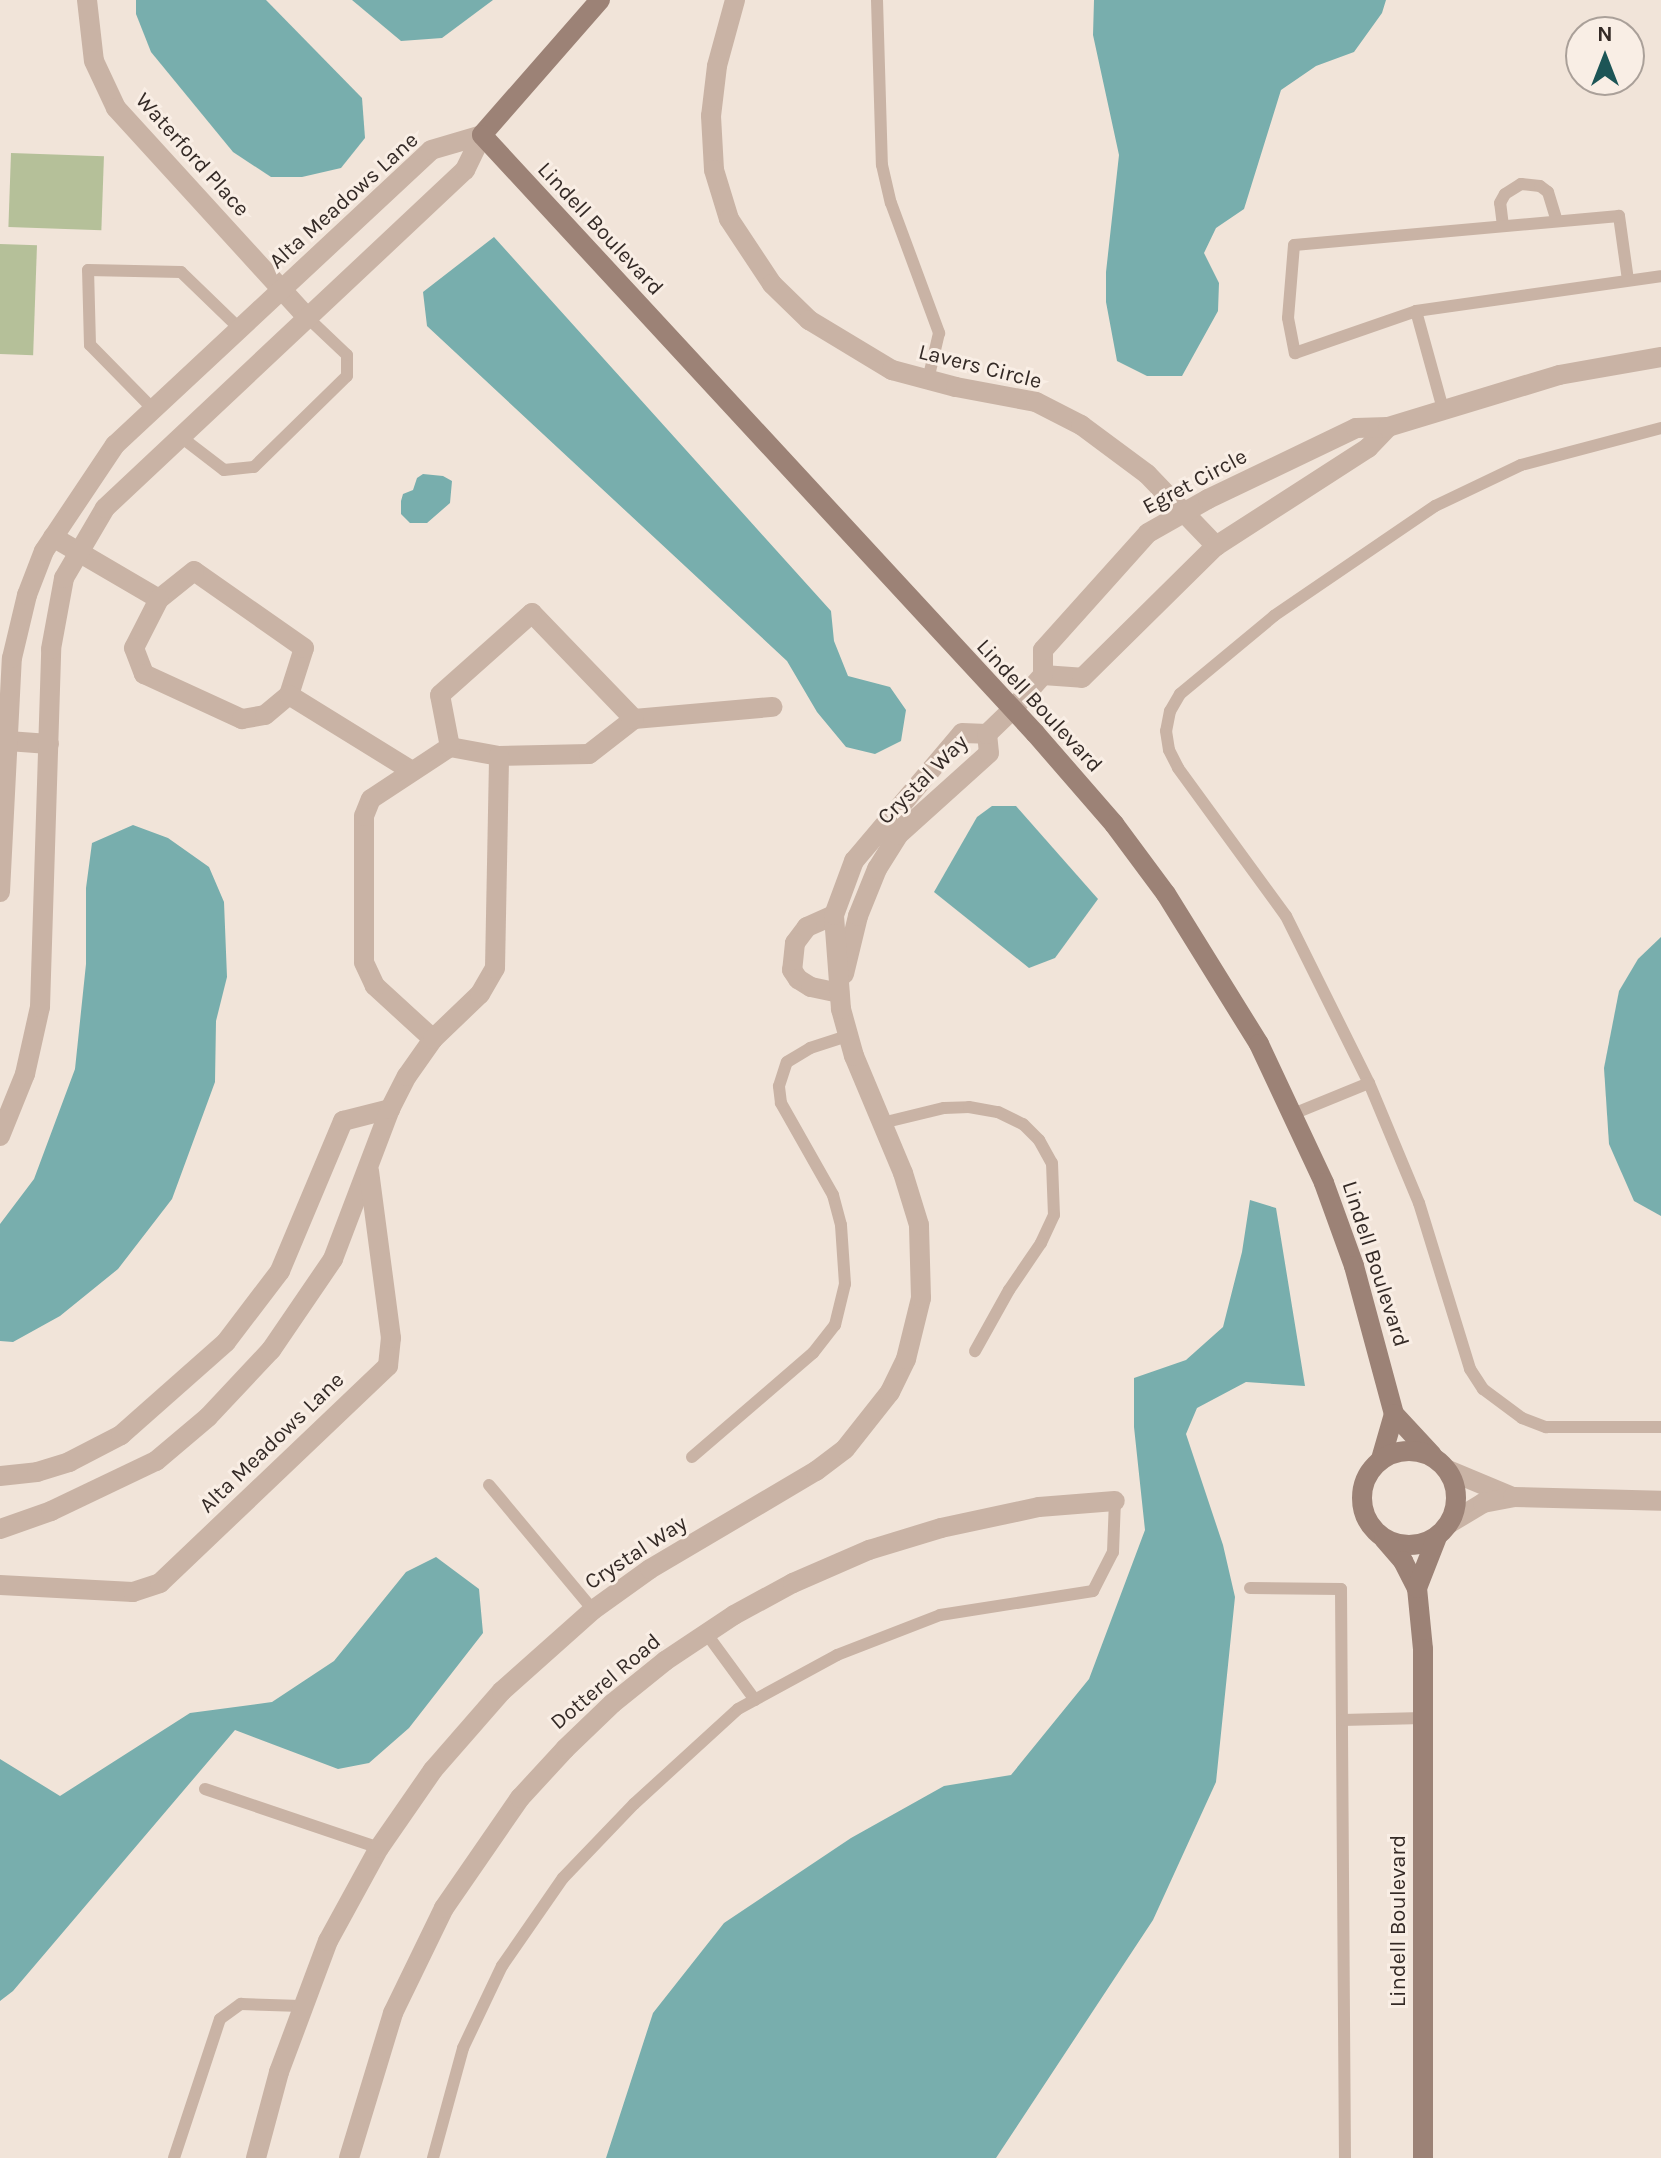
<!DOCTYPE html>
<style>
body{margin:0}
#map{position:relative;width:1661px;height:2158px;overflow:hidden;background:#f1e4d9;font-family:Karla,sans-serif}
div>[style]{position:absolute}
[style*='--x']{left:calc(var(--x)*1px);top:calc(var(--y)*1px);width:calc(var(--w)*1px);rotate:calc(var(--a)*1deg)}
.green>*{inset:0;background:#b5c099;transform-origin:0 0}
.water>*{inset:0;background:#78aead}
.lane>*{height:12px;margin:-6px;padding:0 6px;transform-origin:6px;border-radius:6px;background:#c9b3a5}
.street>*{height:20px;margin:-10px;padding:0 10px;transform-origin:10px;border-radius:10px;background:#c9b3a5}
.secondary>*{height:20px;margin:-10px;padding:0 10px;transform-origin:10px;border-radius:10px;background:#9c8276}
.secondary>.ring{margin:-10px;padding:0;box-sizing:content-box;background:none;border:20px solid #9c8276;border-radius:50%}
span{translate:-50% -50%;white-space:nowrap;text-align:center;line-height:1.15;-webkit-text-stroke:6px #f9eee5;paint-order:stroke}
.street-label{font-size:22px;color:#342a26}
.north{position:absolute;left:1565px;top:16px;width:80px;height:80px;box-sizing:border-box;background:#f9eee5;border:2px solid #aaa099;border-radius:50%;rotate:0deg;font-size:22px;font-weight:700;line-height:32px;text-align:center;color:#342a26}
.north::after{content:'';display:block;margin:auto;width:28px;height:36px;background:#1c5556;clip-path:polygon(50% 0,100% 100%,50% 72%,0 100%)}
</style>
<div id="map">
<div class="green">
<div style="left:11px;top:153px;width:93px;height:74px;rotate:2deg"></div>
<div style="left:0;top:244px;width:37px;height:110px;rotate:2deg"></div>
</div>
<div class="water">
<div style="clip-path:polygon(136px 0,266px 0,362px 98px,365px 138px,341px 168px,302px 177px,271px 177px,233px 152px,151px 52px,136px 14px)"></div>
<div style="clip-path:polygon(352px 0,493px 0,442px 38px,401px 41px)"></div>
<div style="clip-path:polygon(1094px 0,1386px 0,1382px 13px,1354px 52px,1316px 66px,1281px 90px,1244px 209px,1216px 228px,1204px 253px,1219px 283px,1218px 311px,1182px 376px,1147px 376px,1117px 361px,1106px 302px,1106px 272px,1119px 155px,1093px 35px)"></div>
<div style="clip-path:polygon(494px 237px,831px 611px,834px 641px,848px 676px,890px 687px,906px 710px,901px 741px,875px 754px,846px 747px,817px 712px,787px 661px,427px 326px,423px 292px)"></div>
<div style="clip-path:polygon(423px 474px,443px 476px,452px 481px,450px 503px,427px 523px,410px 523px,401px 514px,401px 501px,403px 494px,413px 490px,417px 478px)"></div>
<div style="clip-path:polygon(992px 806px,1016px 806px,1098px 899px,1055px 958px,1029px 968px,934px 892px,977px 817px)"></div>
<div style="clip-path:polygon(133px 825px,168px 838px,209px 867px,224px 902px,227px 977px,216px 1021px,215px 1082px,172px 1199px,118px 1269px,60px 1316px,13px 1342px,0 1341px,0 1224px,34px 1179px,75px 1069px,86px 964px,86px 888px,92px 843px)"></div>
<div style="clip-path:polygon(1661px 937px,1661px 1216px,1634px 1201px,1609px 1144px,1604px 1068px,1619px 991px,1638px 959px)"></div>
<div style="clip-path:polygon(1250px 1200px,1276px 1208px,1305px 1386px,1246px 1382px,1197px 1408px,1186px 1434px,1223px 1545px,1235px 1597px,1216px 1782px,1153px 1920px,996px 2158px,606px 2158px,653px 2013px,724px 1923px,851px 1838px,944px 1786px,1011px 1775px,1089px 1679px,1145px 1530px,1134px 1427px,1134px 1378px,1186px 1360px,1223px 1327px,1242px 1252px)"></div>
<div style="clip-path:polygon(436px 1557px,479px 1589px,483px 1633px,409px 1728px,369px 1763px,338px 1769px,235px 1730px,13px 1991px,0 2001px,0 1759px,60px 1796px,190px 1713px,272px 1702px,334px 1661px,406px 1572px)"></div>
</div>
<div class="lane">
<div style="--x:877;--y:0;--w:165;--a:88.3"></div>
<div style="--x:882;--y:165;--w:39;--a:77"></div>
<div style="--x:891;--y:203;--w:139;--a:69.7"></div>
<div style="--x:939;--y:333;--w:48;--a:103.2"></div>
<div style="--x:1503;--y:226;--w:23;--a:-97"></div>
<div style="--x:1500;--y:203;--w:10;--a:-61"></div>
<div style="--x:1505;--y:194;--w:19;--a:-32"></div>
<div style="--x:1521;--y:184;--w:19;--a:6"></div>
<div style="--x:1540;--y:186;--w:10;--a:37"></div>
<div style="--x:1548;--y:192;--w:30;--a:73"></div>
<div style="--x:1628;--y:280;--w:65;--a:-98"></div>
<div style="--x:1619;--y:216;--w:326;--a:174.9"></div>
<div style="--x:1294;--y:245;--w:73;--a:94.7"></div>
<div style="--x:1288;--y:318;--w:36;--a:79"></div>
<div style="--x:1295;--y:353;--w:128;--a:-19.1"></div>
<div style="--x:1416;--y:311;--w:247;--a:-8.1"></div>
<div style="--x:1416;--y:311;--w:102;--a:74.6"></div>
<div style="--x:153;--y:409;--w:90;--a:-134.5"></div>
<div style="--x:90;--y:345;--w:75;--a:-91.5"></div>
<div style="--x:88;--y:270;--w:93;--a:1.2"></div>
<div style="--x:181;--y:272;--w:82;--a:44"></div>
<div style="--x:1661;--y:428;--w:145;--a:165.2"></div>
<div style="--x:1521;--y:465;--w:95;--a:154.5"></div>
<div style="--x:1435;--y:506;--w:195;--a:145.7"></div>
<div style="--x:1274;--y:616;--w:122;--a:140.3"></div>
<div style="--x:1180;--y:694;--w:20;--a:120"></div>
<div style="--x:1170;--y:711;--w:20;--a:101"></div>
<div style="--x:1166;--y:731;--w:19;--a:81"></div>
<div style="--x:1169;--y:750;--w:20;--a:63"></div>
<div style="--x:1178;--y:768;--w:183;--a:53.9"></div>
<div style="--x:1286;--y:916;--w:186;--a:63.6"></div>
<div style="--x:1369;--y:1083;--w:130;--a:67.4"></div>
<div style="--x:1419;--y:1203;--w:174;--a:72.9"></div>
<div style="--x:1470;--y:1369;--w:24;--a:57"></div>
<div style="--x:1483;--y:1389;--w:49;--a:36.6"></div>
<div style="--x:1522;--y:1418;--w:26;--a:21"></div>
<div style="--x:1546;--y:1427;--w:115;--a:0"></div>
<div style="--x:181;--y:437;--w:54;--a:37.5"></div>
<div style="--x:224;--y:470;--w:30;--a:-6"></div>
<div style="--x:254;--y:467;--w:130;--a:-44.4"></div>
<div style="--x:347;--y:376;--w:21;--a:-90"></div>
<div style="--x:347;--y:355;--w:54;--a:-136.5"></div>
<div style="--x:1293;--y:1114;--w:82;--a:-22.2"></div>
<div style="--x:882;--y:1123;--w:64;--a:-13.6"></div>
<div style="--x:944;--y:1108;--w:25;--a:-2"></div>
<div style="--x:969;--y:1107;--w:29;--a:10"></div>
<div style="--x:998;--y:1112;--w:28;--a:26"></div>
<div style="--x:1023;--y:1124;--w:23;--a:45"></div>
<div style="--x:1039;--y:1140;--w:26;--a:61"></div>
<div style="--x:1052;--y:1163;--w:52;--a:87.8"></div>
<div style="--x:1054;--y:1215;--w:31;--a:115"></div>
<div style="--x:1041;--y:1243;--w:57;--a:124.2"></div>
<div style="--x:1009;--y:1290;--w:70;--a:119.1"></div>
<div style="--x:692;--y:1457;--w:160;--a:-40.7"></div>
<div style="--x:813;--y:1353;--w:36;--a:-52"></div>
<div style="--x:835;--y:1325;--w:42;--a:-76.3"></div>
<div style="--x:845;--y:1284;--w:59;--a:-93.9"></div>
<div style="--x:841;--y:1225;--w:31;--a:-105"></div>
<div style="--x:833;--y:1195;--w:106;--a:-119.5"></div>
<div style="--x:781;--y:1103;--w:17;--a:-97"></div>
<div style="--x:779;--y:1086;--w:25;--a:-72"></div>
<div style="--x:787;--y:1062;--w:27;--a:-31"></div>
<div style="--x:810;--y:1048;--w:39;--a:-18"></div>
<div style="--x:489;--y:1485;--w:163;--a:50.2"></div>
<div style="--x:1250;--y:1588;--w:91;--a:0.6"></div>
<div style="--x:1341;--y:1589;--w:569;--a:89.6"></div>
<div style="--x:706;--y:1633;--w:83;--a:53.8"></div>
<div style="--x:1342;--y:1720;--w:81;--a:-1.4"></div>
<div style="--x:205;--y:1789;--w:184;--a:18.7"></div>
<div style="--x:174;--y:2158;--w:146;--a:-71.7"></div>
<div style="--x:220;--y:2019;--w:26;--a:-36"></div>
<div style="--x:241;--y:2004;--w:60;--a:1.9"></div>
<div style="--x:433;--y:2158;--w:114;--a:-74.7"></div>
<div style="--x:463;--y:2048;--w:91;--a:-64.6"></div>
<div style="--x:502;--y:1966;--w:107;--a:-55.3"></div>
<div style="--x:563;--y:1878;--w:103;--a:-46.2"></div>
<div style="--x:634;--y:1804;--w:141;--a:-42.4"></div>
<div style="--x:738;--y:1709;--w:113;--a:-28.6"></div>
<div style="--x:837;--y:1655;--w:110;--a:-21.2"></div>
<div style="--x:940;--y:1615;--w:155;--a:-8.9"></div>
<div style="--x:1093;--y:1591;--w:44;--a:-62.9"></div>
<div style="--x:1113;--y:1552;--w:51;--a:-87.8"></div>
</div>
<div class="street">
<div style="--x:87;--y:0;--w:61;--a:83.5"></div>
<div style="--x:94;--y:61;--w:52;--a:64.9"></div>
<div style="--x:116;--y:108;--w:285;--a:47.6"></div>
<div style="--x:735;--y:0;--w:68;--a:105.3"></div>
<div style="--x:717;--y:66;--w:50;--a:96.8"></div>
<div style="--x:711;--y:116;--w:54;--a:86.8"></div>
<div style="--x:714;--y:170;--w:51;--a:73"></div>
<div style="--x:729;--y:219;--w:78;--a:56.5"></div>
<div style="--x:772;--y:284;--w:52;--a:44.2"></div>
<div style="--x:809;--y:320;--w:97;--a:31.1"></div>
<div style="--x:892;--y:370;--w:66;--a:14.9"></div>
<div style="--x:956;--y:387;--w:81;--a:10.6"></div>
<div style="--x:1036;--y:402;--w:51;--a:27.1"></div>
<div style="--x:1081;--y:425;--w:82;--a:36.6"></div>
<div style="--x:1147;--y:474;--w:100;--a:46.2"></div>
<div style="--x:53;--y:537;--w:123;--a:30.3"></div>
<div style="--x:1043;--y:675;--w:39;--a:4"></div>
<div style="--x:1082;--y:678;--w:188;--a:-44.6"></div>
<div style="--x:1216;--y:546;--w:181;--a:-32.8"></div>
<div style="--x:1368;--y:448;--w:29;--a:-46"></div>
<div style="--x:289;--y:695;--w:49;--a:-72.3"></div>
<div style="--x:304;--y:648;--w:134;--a:-145"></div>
<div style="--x:194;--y:571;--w:45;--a:141.3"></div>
<div style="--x:159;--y:599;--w:55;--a:117"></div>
<div style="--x:134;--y:648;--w:28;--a:69"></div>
<div style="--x:144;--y:674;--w:108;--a:24.7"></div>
<div style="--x:242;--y:719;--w:23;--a:-10"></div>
<div style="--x:265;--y:715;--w:31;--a:-40"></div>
<div style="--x:289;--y:695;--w:145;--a:31.7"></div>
<div style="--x:634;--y:719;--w:139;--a:-5"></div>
<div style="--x:8;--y:741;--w:41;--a:4.2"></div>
<div style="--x:0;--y:892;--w:234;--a:-87.1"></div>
<div style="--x:12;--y:658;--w:65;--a:-76.6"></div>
<div style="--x:27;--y:595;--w:47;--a:-68.9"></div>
<div style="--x:44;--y:551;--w:128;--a:-56.2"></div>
<div style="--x:115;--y:445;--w:432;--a:-43"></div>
<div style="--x:431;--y:150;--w:53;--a:-16.4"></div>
<div style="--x:834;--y:915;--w:30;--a:156"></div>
<div style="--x:807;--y:927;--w:20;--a:127"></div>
<div style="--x:795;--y:943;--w:27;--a:96"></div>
<div style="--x:792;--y:970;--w:11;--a:56"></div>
<div style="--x:798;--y:979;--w:15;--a:32"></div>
<div style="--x:811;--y:987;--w:29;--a:12"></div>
<div style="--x:844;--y:974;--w:60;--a:-76.4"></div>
<div style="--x:858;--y:916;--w:51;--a:-68"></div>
<div style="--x:877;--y:869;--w:40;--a:-58"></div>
<div style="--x:898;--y:835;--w:122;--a:-42"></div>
<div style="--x:989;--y:753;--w:19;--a:-96"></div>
<div style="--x:433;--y:1039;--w:79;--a:-137.6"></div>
<div style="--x:375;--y:986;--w:26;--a:-115"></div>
<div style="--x:364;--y:962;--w:146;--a:-90"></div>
<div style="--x:364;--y:816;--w:18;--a:-68"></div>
<div style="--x:371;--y:799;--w:95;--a:-33.4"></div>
<div style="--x:450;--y:747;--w:50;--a:10.4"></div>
<div style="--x:499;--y:756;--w:90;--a:-1.3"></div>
<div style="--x:589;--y:754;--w:57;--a:-37.9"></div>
<div style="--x:634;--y:719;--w:147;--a:-133.9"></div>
<div style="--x:532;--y:613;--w:123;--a:138.3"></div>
<div style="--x:440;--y:695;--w:53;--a:79.1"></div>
<div style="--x:0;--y:1136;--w:67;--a:-68"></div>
<div style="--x:25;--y:1074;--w:69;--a:-77.4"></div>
<div style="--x:40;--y:1007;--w:358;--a:-88.2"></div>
<div style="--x:51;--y:649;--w:72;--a:-79.6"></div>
<div style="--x:64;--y:578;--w:81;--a:-59.6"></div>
<div style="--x:105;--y:508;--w:494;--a:-43.2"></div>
<div style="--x:465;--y:170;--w:39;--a:-64"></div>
<div style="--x:1448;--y:1470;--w:70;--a:22.6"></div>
<div style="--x:0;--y:1476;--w:37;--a:-6"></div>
<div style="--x:37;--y:1472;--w:34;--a:-17"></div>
<div style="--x:69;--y:1462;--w:59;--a:-27.4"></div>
<div style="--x:121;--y:1435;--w:140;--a:-41.5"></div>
<div style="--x:226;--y:1342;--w:89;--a:-52.7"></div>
<div style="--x:280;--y:1271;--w:163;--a:-67.2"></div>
<div style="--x:343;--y:1121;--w:49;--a:-14.3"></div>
<div style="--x:1450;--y:1523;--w:39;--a:-31"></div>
<div style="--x:1483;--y:1503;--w:31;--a:-11"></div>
<div style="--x:1513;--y:1497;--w:148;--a:1.5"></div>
<div style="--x:0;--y:1529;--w:54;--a:-19.4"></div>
<div style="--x:51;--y:1511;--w:116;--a:-25.5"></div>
<div style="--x:156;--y:1461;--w:68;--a:-40.2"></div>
<div style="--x:208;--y:1417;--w:92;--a:-46.8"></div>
<div style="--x:271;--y:1350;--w:110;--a:-55.7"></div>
<div style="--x:333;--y:1259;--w:160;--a:-69.2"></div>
<div style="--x:390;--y:1109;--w:37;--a:-63"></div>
<div style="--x:407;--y:1076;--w:45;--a:-54.9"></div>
<div style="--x:433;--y:1039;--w:65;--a:-43.8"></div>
<div style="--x:480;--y:994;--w:30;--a:-60"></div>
<div style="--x:495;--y:968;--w:212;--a:-88.9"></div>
<div style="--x:0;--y:1585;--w:133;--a:3"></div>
<div style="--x:133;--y:1592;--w:28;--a:-18"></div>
<div style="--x:160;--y:1583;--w:315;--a:-43.6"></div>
<div style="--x:388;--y:1366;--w:28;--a:-84"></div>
<div style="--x:391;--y:1338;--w:169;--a:-97.5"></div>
<div style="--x:256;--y:2158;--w:89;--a:-75"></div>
<div style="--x:279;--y:2072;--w:140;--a:-69.5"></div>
<div style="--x:328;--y:1941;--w:106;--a:-61.3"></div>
<div style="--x:379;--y:1848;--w:95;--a:-55.3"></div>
<div style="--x:433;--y:1770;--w:105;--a:-48.9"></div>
<div style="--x:502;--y:1691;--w:122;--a:-41.7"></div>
<div style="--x:593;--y:1610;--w:70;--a:-35.7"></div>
<div style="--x:650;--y:1569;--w:193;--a:-30.6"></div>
<div style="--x:816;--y:1471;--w:36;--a:-37"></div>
<div style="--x:845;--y:1449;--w:73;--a:-51.7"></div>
<div style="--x:890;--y:1392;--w:37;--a:-64"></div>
<div style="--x:906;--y:1359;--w:63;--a:-76.2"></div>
<div style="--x:921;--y:1298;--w:73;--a:-91.6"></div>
<div style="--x:919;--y:1225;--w:54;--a:-107.1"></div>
<div style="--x:903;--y:1173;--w:127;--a:-112.7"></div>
<div style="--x:854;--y:1056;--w:49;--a:-105.5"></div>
<div style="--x:841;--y:1009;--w:94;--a:-94.3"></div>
<div style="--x:834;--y:915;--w:58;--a:-69.7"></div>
<div style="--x:854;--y:861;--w:167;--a:-49.8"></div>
<div style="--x:962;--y:733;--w:25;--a:2"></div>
<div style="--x:987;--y:734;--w:36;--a:-44"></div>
<div style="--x:1013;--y:709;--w:45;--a:-48.6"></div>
<div style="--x:1043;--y:675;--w:25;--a:-90"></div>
<div style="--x:1043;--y:650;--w:157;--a:-48.1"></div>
<div style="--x:1148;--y:533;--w:69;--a:-29.5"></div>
<div style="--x:1208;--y:499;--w:164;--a:-25.6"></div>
<div style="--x:1356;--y:428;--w:32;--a:-2"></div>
<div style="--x:1388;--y:427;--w:179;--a:-16.9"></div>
<div style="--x:1559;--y:375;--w:104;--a:-10"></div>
<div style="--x:349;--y:2158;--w:152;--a:-73.1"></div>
<div style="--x:393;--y:2013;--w:117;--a:-64.1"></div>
<div style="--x:444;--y:1908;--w:134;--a:-55.4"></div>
<div style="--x:520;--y:1798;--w:67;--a:-47.4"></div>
<div style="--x:565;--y:1749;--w:66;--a:-43.8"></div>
<div style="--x:613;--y:1703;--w:67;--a:-38.9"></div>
<div style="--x:665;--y:1661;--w:83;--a:-33.7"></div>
<div style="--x:734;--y:1615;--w:67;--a:-28.5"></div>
<div style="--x:793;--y:1583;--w:83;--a:-23.5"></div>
<div style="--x:869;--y:1550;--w:75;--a:-17"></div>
<div style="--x:941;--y:1528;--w:100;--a:-12.1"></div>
<div style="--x:1039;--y:1507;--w:76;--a:-4.5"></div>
</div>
<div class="secondary">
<div style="--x:600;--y:0;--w:179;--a:131.2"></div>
<div style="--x:482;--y:135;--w:815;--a:47.24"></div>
<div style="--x:1035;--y:733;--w:121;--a:49"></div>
<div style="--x:1114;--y:824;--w:87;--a:53.4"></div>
<div style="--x:1166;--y:894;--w:176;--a:58.2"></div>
<div style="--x:1259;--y:1044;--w:153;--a:64.9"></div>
<div style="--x:1324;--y:1183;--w:88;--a:70.1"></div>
<div style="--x:1354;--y:1266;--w:153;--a:74.9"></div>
<div style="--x:1394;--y:1414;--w:47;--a:106.1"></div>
<div style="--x:1394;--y:1414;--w:56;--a:47.2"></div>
<div class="ring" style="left:1362px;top:1451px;width:74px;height:74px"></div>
<div style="--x:1384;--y:1539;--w:29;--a:49"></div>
<div style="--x:1403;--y:1561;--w:30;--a:63"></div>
<div style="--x:1417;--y:1588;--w:61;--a:84.4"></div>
<div style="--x:1423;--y:1649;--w:509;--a:90"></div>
<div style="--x:1417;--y:1588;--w:55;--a:-68.6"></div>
</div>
<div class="street-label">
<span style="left:192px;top:155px;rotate:48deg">Waterford Place</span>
<span style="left:344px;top:201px;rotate:-42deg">Alta Meadows Lane</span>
<span style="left:600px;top:229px;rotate:47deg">Lindell Boulevard</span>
<span style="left:980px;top:367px;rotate:14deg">Lavers Circle</span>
<span style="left:1195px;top:482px;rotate:-28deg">Egret Circle</span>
<span style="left:1039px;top:706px;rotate:47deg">Lindell Boulevard</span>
<span style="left:923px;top:780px;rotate:-45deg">Crystal Way</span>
<span style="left:1375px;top:1264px;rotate:72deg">Lindell Boulevard</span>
<span style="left:272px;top:1443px;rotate:-44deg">Alta Meadows Lane</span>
<span style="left:636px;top:1553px;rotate:-33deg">Crystal Way</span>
<span style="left:606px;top:1682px;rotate:-40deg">Dotterel Road</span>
<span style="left:1399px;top:1921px;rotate:-90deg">Lindell Boulevard</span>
</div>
<div class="north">N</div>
</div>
